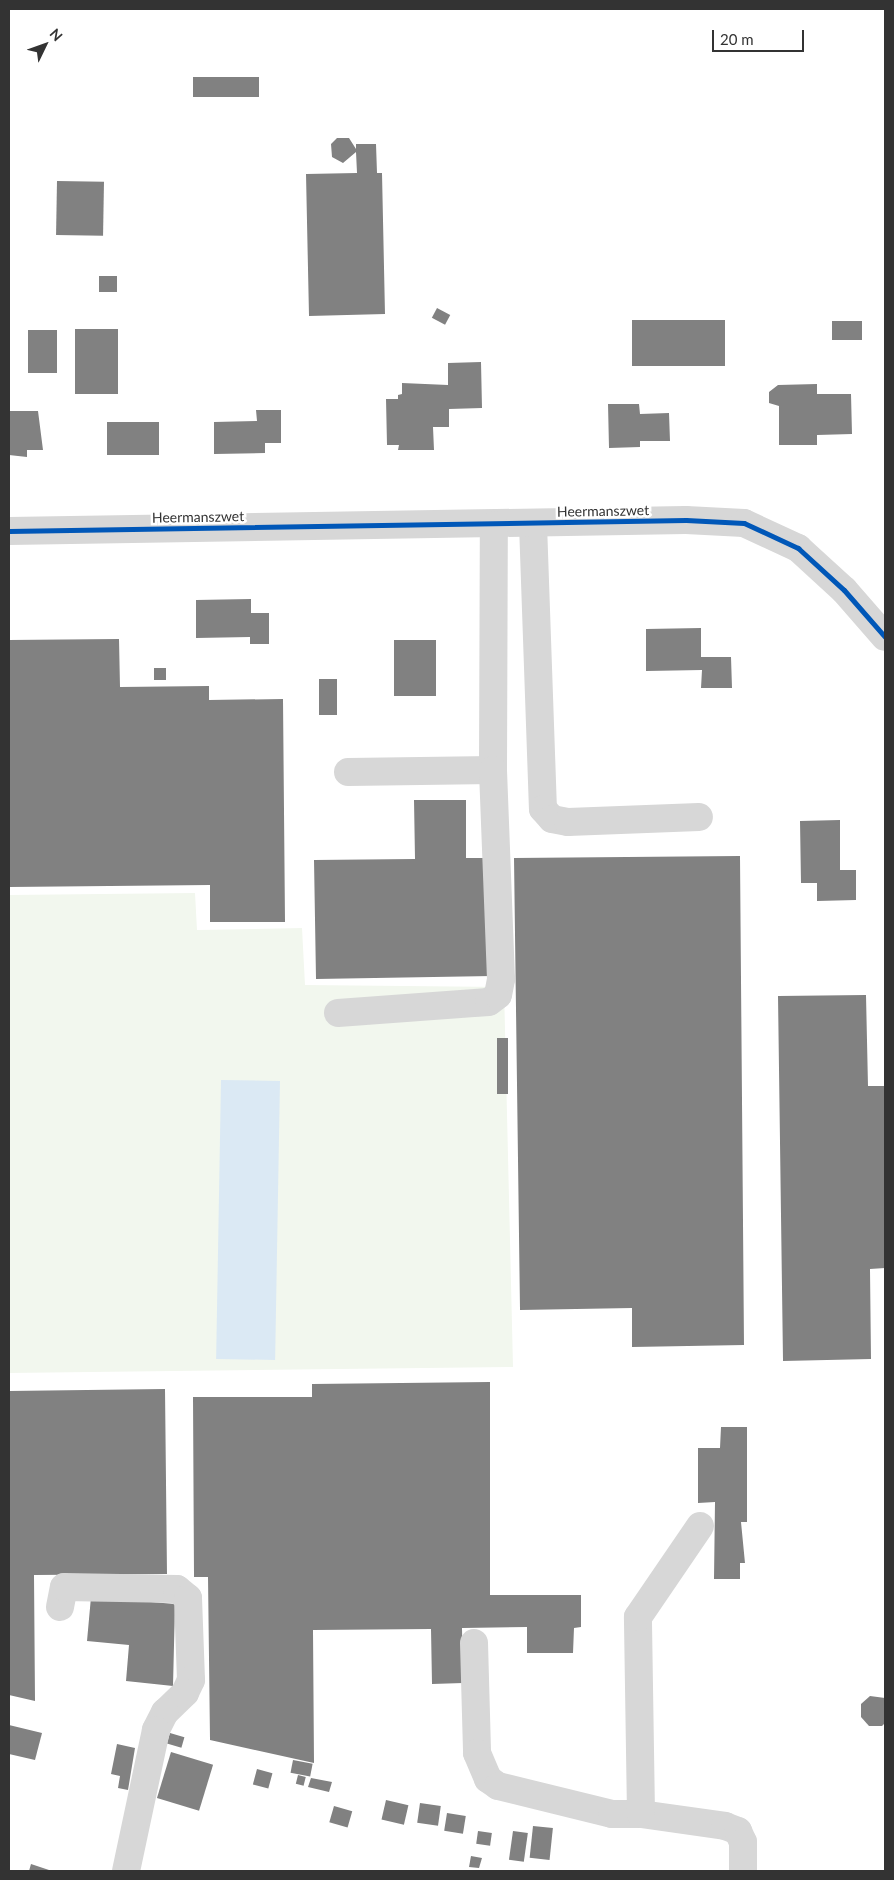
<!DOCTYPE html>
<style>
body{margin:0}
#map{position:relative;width:894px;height:1880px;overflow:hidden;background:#fff;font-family:Lato,sans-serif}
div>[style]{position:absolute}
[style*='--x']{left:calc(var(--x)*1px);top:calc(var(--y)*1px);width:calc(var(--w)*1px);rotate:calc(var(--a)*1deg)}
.green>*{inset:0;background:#f2f7ee}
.water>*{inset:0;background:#dbe9f4;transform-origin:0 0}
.building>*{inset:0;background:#818181;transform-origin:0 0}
.minor>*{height:28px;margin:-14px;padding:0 14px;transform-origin:14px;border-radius:14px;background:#d7d7d7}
.cycleway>*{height:5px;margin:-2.5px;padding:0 2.5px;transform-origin:2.5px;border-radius:2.5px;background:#0057b8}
span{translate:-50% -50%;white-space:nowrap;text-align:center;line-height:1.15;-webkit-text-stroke:5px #fff;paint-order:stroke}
.street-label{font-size:14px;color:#333}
.frame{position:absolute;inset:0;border:10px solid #333;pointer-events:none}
.north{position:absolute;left:20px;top:20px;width:50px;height:50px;-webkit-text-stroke:4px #fff;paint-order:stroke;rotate:48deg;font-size:14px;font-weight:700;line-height:20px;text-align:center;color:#333}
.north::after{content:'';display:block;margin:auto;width:18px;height:22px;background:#333;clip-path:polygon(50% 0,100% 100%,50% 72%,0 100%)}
.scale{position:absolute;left:712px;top:30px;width:92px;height:22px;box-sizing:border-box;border:2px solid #333;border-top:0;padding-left:6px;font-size:15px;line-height:18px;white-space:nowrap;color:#333;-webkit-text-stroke:4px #fff;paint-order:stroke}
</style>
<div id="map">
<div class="green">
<div style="clip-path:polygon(195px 893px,197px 930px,302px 928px,305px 985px,504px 987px,513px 1367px,9px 1373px,9px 895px)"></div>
</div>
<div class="water">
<div style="left:221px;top:1080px;width:59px;height:279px;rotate:1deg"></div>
</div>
<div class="building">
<div style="left:193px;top:77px;width:66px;height:20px"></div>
<div style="clip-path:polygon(337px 138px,349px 138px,356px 149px,356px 144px,376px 144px,377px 173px,382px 173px,385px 314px,309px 316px,306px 174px,357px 173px,356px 152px,343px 163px,332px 157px,331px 144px)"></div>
<div style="left:57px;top:181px;width:47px;height:54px;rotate:1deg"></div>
<div style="left:117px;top:276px;width:16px;height:18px;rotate:90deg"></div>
<div style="left:437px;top:308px;width:15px;height:11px;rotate:28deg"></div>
<div style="left:725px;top:320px;width:46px;height:93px;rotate:90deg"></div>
<div style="left:862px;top:321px;width:19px;height:30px;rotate:90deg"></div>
<div style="left:75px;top:329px;width:43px;height:65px"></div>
<div style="left:28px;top:330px;width:29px;height:43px"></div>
<div style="clip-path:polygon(481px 362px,482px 408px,449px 409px,449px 427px,433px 427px,434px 450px,398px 450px,399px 445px,387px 445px,386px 399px,398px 399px,398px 395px,402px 394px,402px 383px,448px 385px,448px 363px)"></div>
<div style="clip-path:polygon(817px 384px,817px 394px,851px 394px,852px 434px,817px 435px,817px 445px,779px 445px,779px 406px,769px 403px,769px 392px,778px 385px)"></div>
<div style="clip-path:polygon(608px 404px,639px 404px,640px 414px,669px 413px,670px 441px,640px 441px,640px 447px,609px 448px)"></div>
<div style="clip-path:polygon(256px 410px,281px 410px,281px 443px,265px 443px,265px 453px,214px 454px,214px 422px,257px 421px)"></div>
<div style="clip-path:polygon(9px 411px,38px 411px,43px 450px,27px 450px,27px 457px,9px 455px)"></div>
<div style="left:159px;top:422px;width:33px;height:52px;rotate:90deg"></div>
<div style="clip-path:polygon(251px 599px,251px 613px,269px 613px,269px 644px,250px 644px,250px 637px,196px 638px,196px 600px)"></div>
<div style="clip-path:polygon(701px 628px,701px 657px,731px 657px,732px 688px,701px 688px,702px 670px,646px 671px,646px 629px)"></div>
<div style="clip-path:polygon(119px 639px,120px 687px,209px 686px,209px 700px,283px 699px,285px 922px,210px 922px,210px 885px,9px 887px,9px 640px)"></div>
<div style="left:394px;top:640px;width:42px;height:56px"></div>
<div style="left:154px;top:668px;width:12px;height:12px"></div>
<div style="left:319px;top:679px;width:18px;height:36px"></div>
<div style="clip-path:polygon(414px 800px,466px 800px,466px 858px,491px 858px,492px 976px,316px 979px,314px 860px,415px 859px)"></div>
<div style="clip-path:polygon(840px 820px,840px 870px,856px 870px,856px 900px,817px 901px,817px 883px,801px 883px,800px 821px)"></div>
<div style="clip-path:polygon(740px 856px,744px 1345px,632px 1347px,632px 1308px,520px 1310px,514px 858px)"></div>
<div style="clip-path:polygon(866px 995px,868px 1086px,885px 1086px,885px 1268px,870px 1269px,871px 1359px,783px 1361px,778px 996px)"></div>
<div style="left:497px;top:1038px;width:11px;height:56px"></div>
<div style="clip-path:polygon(490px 1382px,490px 1595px,581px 1595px,581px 1627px,574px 1628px,573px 1653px,527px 1653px,527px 1627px,462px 1628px,463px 1683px,432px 1684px,431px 1629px,313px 1630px,314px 1763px,210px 1740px,208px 1577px,194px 1577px,193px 1397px,312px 1397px,312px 1384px)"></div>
<div style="clip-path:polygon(165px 1389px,167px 1574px,34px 1575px,35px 1701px,9px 1695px,9px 1391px)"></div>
<div style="clip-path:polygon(721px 1427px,747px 1427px,747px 1522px,741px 1522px,745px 1563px,740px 1563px,740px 1579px,714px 1579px,715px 1502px,698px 1503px,698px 1448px,720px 1448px)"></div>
<div style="clip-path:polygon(91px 1597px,175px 1604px,173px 1686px,126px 1681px,129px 1645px,87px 1641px)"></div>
<div style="clip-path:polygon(870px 1696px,885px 1698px,885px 1723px,882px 1726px,869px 1726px,861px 1717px,861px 1704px)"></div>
<div style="clip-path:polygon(9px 1725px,42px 1733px,35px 1760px,9px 1754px)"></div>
<div style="left:170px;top:1733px;width:15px;height:11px;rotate:16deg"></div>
<div style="clip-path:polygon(117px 1744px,135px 1748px,128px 1790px,118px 1788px,120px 1776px,111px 1774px)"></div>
<div style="left:171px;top:1752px;width:44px;height:48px;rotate:17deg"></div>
<div style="left:293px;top:1760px;width:20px;height:13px;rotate:11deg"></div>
<div style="left:257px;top:1769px;width:16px;height:16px;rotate:15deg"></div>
<div style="left:298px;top:1775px;width:8px;height:9px;rotate:14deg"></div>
<div style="clip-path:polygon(311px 1778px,332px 1782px,329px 1792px,308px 1787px)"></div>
<div style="left:386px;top:1800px;width:23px;height:20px;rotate:13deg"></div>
<div style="left:420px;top:1803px;width:21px;height:20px;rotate:8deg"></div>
<div style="left:334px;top:1806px;width:19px;height:17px;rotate:16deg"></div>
<div style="left:447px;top:1813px;width:19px;height:18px;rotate:9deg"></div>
<div style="left:533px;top:1826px;width:20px;height:32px;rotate:6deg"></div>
<div style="left:478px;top:1831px;width:14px;height:13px;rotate:8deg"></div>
<div style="left:513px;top:1831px;width:15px;height:29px;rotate:8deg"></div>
<div style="clip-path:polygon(471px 1856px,482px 1858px,479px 1868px,469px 1867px)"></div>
<div style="clip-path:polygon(31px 1864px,52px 1871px,29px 1871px)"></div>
</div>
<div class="minor">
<div style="--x:533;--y:524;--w:285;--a:88"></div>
<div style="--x:543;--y:809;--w:13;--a:48"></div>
<div style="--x:552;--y:819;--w:16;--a:11"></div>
<div style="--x:568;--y:822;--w:131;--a:-2.2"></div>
<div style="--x:9;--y:531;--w:677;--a:-0.93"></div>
<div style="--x:686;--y:520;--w:58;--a:3"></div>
<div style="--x:744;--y:523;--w:60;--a:24.8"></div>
<div style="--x:798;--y:548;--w:62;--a:42.4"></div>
<div style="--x:844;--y:590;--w:62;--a:48.9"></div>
<div style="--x:348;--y:772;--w:145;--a:-0.8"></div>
<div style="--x:493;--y:770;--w:245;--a:-89.8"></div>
<div style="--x:338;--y:1013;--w:151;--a:-4.2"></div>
<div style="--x:489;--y:1002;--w:11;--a:-38"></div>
<div style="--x:498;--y:995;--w:16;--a:-79"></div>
<div style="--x:501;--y:979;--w:209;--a:-92.2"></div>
<div style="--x:60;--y:1607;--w:20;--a:-79"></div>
<div style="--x:64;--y:1587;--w:113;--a:1"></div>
<div style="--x:177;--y:1589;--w:14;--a:39"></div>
<div style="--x:188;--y:1598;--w:82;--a:87.9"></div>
<div style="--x:191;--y:1680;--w:14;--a:115"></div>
<div style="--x:185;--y:1693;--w:28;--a:136"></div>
<div style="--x:165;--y:1712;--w:20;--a:117"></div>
<div style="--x:156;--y:1730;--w:144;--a:102"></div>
<div style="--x:474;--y:1643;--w:110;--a:88.4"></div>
<div style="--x:477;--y:1753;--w:28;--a:67"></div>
<div style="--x:488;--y:1779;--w:12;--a:35"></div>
<div style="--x:498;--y:1786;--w:117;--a:13.8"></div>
<div style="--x:612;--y:1814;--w:29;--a:0"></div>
<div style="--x:641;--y:1814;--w:85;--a:8.1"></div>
<div style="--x:725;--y:1826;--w:14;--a:21"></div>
<div style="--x:738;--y:1831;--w:12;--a:66"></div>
<div style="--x:743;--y:1842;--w:29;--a:90"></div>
<div style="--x:641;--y:1814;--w:197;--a:-90.9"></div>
<div style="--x:638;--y:1617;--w:110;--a:-55.7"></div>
</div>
<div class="cycleway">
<div style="--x:9;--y:531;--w:677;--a:-0.93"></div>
<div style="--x:686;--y:520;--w:58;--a:3"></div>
<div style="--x:744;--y:523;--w:60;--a:24.8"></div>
<div style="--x:798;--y:548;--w:62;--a:42.4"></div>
<div style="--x:844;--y:590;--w:62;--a:48.9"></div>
</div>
<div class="street-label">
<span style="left:603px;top:511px;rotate:-1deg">Heermanszwet</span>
<span style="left:198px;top:517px;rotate:-1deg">Heermanszwet</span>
</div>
<div class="frame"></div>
<div class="north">N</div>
<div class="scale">20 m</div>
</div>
